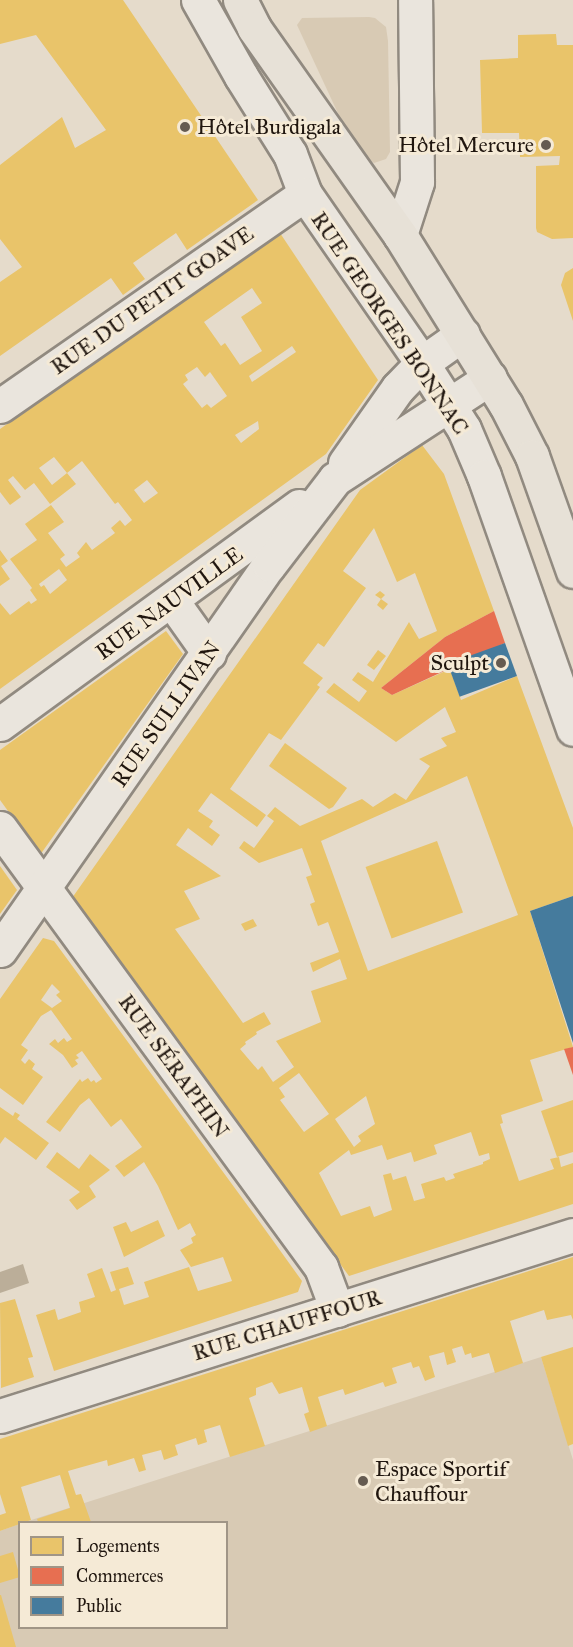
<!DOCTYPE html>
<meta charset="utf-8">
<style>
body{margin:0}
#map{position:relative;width:573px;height:1647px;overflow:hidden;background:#e5dbcb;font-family:"IM FELL Great Primer",serif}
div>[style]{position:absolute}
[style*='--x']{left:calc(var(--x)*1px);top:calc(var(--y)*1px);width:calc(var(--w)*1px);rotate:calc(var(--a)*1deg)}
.green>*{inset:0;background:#d8cab4}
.water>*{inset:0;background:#bbae99}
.homes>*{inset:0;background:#e9c46a;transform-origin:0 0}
.shops>*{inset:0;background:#e76f51}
.public>*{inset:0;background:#457b9d;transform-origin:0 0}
.roads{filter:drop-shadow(2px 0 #918a80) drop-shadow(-2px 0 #918a80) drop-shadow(0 2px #918a80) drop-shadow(0 -2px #918a80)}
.minor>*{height:33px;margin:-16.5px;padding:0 16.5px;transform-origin:16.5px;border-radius:16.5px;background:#eae5dd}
.major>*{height:33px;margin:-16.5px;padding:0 16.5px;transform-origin:16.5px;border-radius:16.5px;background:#e7e1d7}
.dots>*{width:16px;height:16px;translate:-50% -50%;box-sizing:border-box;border:3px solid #f5ead6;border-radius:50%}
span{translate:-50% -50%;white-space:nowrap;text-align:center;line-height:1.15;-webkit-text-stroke:6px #f5ead6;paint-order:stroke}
.poi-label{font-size:22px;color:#20160f}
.left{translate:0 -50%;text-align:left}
.right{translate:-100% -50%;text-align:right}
.street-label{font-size:22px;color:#20160f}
.legend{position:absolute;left:18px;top:1521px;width:210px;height:108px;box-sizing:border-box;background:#f5ead6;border:2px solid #a09586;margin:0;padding:8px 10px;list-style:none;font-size:18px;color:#20160f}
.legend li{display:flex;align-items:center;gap:12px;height:30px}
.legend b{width:30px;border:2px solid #a09586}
</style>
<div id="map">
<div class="green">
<div style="clip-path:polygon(369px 17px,375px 18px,386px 27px,388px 41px,390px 152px,386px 159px,374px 163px,360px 152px,342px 122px,297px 25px,302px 18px)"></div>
<div style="clip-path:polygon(541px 1357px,573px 1460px,573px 1647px,0 1647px,0 1531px,19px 1524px,20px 1628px,226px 1628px,226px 1522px,25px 1522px)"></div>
</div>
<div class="water">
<div style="clip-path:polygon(23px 1264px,29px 1283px,0 1293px,0 1272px)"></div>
</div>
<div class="homes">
<div style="clip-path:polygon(0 0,123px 0,258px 200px,187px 250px,176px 233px,133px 263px,145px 279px,123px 295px,111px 278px,0 356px,0 282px,22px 267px,0 239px,0 165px,62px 117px,75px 148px,106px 130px,36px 35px,0 44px)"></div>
<div style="clip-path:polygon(556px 34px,557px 45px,573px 45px,573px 238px,552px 239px,537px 232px,536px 228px,536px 166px,559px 165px,560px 156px,520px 157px,519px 133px,482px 133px,480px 60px,518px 58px,518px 35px)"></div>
<div style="clip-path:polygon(evenodd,280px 233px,378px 380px,326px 454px,0 689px,0 603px,10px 615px,29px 601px,31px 604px,37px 600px,30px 590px,32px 588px,10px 559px,37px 540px,25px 524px,51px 505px,64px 522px,48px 533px,65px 555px,60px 559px,66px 567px,80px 557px,77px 553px,86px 542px,92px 550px,115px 533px,111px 528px,120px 520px,125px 526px,132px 520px,118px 502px,115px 504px,82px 461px,67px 473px,54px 457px,39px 468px,52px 485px,67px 473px,76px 484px,50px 504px,34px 483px,25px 490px,13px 476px,8px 480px,21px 497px,10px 505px,0 492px,0 429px,280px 233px,252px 288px,262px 303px,241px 317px,262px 351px,240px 365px,225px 343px,221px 346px,204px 322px,252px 288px,280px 233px,292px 346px,296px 352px,252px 382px,249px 376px,292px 346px,280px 233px,197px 367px,205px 377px,210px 372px,227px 396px,211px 408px,207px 404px,202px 408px,183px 384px,188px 380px,185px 375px,197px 367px,280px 233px,258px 421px,259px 429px,241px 443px,235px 435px,258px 421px,280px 233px,147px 480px,158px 493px,144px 503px,134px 490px,147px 480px,280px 233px,59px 569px,67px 580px,50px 594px,44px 585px,41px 587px,39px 584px,59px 569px)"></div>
<div style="clip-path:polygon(573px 268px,573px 321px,561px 285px,565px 273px)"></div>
<div style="clip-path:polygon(evenodd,422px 445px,444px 474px,494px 611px,445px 637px,381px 688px,392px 695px,450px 669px,461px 700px,517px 676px,573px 828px,573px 896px,530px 911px,573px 1047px,530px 1060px,543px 1101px,501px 1115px,503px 1123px,500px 1124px,519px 1181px,554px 1169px,550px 1159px,559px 1157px,561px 1167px,573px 1163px,573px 1204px,349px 1276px,72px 898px,360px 490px,422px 445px,374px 528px,397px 582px,415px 573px,437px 631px,419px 639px,409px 622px,373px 682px,358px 672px,352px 680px,367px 691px,359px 702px,334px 683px,326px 692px,396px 742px,445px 707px,456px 732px,441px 738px,447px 746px,419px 759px,430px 766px,406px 800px,395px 793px,373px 807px,362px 799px,300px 826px,275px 807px,267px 816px,274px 821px,254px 848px,244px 841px,239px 848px,259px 863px,302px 848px,312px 875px,306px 877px,315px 902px,310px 904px,318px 926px,328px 922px,339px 952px,310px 963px,313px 972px,340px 959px,347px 979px,311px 991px,321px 1022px,276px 1041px,294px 1067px,273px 1082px,262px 1066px,258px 1070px,240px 1049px,246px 1044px,245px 1042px,257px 1034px,256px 1032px,271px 1024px,264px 1012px,243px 1023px,175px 929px,200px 919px,184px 891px,221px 876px,176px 845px,188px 828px,212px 846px,220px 835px,209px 827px,213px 821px,198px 811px,211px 793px,257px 827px,266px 815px,230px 789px,269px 733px,281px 740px,320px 687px,317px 685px,323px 678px,303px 663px,318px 643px,324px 647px,366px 588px,343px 571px,374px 528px,422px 445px,467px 776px,518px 915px,368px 971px,321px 841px,467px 776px,422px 445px,299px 1073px,329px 1114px,304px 1132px,280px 1100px,285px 1097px,279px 1088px,299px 1073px,422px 445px,366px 1096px,375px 1124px,358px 1136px,361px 1141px,354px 1147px,335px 1119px,366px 1096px,422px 445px,471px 1132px,479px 1156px,489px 1153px,490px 1159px,483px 1162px,483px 1164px,453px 1174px,455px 1178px,446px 1181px,444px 1177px,421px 1184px,425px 1198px,414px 1201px,406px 1176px,393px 1180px,391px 1173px,383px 1175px,392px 1210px,374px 1217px,370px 1206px,341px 1216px,319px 1173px,349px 1150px,351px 1155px,382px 1145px,387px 1160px,411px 1152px,414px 1162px,437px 1154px,434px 1145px,471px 1132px)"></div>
<div style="clip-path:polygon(0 550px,8px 561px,1px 566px,10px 579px,0 586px)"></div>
<div style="clip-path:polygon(380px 591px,385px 595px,381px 599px,375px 595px)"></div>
<div style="clip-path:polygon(381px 599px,388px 604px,383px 610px,377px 605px)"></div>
<div style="clip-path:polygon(166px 631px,183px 654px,40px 855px,0 800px,0 750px)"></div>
<div style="clip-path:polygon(378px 650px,386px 656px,374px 670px,367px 665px)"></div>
<div style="clip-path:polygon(285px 743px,347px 788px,333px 807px,329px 809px,269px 766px)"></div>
<div style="left:437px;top:841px;width:76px;height:76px;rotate:70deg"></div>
<div style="clip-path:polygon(0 866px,17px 890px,0 914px)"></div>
<div style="clip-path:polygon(253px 919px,257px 926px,245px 931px,241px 924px)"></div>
<div style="clip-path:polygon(evenodd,43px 938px,54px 941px,256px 1217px,302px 1281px,298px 1292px,54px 1371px,36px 1315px,55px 1309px,58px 1320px,81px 1312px,79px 1302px,95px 1297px,87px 1274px,102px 1268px,111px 1292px,116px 1290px,110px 1272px,128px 1267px,134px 1284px,119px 1289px,124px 1305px,149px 1297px,144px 1282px,189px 1267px,198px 1291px,232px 1281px,223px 1257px,191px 1267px,180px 1250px,193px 1243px,191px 1238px,196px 1235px,190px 1223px,178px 1230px,158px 1186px,144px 1162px,124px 1177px,115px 1166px,142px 1147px,121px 1119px,111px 1127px,89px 1098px,80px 1105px,60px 1132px,46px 1122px,80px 1079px,82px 1082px,88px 1078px,91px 1082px,94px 1080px,96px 1083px,102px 1079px,82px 1051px,76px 1055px,79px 1058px,75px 1060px,78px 1064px,72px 1068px,63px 1055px,49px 1044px,55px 1039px,58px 1043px,64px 1038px,67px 1042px,72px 1039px,51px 1010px,41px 1016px,21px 1045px,28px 1050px,21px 1060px,25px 1064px,29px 1059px,35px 1064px,32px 1069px,43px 1077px,23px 1105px,0 1088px,0 999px,43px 938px,52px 984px,60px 992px,56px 995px,62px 1001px,52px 1008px,41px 1000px,52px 984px)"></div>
<div style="clip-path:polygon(573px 1100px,573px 1152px,557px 1157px,541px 1111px)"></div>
<div style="clip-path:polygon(0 1107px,13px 1116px,15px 1112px,20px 1115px,17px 1119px,49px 1143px,36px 1160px,5px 1137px,0 1144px)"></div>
<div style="clip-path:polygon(57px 1152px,79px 1169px,90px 1154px,110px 1170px,89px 1186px,96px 1197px,77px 1210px,69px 1200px,80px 1192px,46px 1167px)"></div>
<div style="clip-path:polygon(158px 1220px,165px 1236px,124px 1257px,113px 1227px,126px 1222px,131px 1232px)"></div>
<div style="clip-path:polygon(573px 1257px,573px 1320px,571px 1315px,547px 1320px,544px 1310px,510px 1321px,523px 1363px,495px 1373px,489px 1353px,472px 1358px,471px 1353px,465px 1355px,462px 1346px,452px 1349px,456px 1362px,447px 1365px,444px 1352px,429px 1356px,435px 1377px,425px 1381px,419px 1366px,413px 1368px,411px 1362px,392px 1368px,397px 1383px,385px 1387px,383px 1382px,345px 1395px,343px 1389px,318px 1397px,327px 1426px,310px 1432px,304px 1414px,309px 1412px,302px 1387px,279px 1394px,272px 1382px,256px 1388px,256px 1395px,249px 1398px,265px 1446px,230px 1457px,220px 1425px,204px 1430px,207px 1442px,198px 1445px,196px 1438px,175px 1445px,178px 1455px,164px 1460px,161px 1450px,142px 1455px,146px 1470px,139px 1472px,134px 1458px,108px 1466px,107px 1460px,68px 1471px,76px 1495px,81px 1494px,91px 1522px,38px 1522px,37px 1519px,70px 1508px,60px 1475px,21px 1487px,31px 1520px,0 1531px,0 1515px,6px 1513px,0 1494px,0 1439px)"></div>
<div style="clip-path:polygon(15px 1299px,33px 1357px,28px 1358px,34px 1377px,1px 1388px,0 1303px)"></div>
<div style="clip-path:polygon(573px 1347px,573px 1444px,568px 1446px,541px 1357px)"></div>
<div style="clip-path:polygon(13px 1552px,20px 1577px,0 1583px,0 1556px)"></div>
<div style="clip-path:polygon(0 1595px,1px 1595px,16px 1647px,0 1647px)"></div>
</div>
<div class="shops">
<div style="clip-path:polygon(494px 611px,505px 643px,392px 695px,381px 688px,445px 637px)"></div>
<div style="clip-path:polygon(573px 1047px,573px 1075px,564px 1049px)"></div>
</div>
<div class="public">
<div style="left:505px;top:643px;width:35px;height:61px;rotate:70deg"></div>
<div style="clip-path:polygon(573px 896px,573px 1043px,530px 911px)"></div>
</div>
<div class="roads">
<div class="minor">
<div style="--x:198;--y:0;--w:87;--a:60.5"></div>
<div style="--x:241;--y:76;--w:92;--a:57.9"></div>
<div style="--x:290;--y:154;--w:43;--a:69.4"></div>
<div style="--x:305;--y:194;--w:206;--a:55.3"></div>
<div style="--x:422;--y:363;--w:78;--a:57.5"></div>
<div style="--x:464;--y:429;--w:51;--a:66.9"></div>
<div style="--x:484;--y:476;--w:268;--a:70.6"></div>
<div style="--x:400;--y:235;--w:56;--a:-72.2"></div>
<div style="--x:417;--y:182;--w:182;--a:-90.6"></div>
<div style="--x:0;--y:406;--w:371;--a:-34.8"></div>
<div style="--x:345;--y:463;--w:92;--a:-54.8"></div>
<div style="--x:398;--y:388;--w:35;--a:-46"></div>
<div style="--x:422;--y:363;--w:50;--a:-35.3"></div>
<div style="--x:172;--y:601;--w:64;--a:54.6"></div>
<div style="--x:0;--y:724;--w:370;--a:-36.1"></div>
<div style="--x:0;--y:828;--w:544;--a:53.83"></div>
<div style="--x:321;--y:1267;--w:46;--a:69.6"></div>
<div style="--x:0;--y:950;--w:470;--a:-55.1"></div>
<div style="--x:269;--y:565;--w:108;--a:-52.5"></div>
<div style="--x:335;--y:479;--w:185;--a:-33.1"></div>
<div style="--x:0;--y:1416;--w:601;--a:-17.53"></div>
</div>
<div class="major">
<div style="--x:240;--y:0;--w:31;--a:63"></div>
<div style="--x:254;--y:28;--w:253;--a:54.8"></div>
<div style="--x:400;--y:235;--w:200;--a:58.1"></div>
<div style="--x:506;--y:405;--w:57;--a:63"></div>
<div style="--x:532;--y:456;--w:122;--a:70.4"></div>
</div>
</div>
<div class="dots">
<div style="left:185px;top:127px;background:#655b51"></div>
<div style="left:546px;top:145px;background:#655b51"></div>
<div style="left:501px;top:663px;background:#655b51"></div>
<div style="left:363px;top:1481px;background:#655b51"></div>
</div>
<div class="poi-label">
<span class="left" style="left:197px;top:127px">Hôtel Burdigala</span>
<span class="right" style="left:534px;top:145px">Hôtel Mercure</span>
<span class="right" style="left:489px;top:663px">Sculpt</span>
<span class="left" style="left:375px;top:1481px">Espace Sportif<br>Chauffour</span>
</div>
<div class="street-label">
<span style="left:152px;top:300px;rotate:-35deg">RUE DU PETIT GOAVE</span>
<span style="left:390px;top:323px;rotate:56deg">RUE GEORGES BONNAC</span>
<span style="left:169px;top:603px;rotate:-36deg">RUE NAUVILLE</span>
<span style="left:166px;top:714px;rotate:-55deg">RUE SULLIVAN</span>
<span style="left:174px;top:1066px;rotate:54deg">RUE SÉRAPHIN</span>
<span style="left:287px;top:1325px;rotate:-17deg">RUE CHAUFFOUR</span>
</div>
<ul class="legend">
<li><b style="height:16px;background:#e9c46a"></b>Logements</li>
<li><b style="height:16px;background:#e76f51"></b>Commerces</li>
<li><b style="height:16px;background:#457b9d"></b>Public</li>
</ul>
</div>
